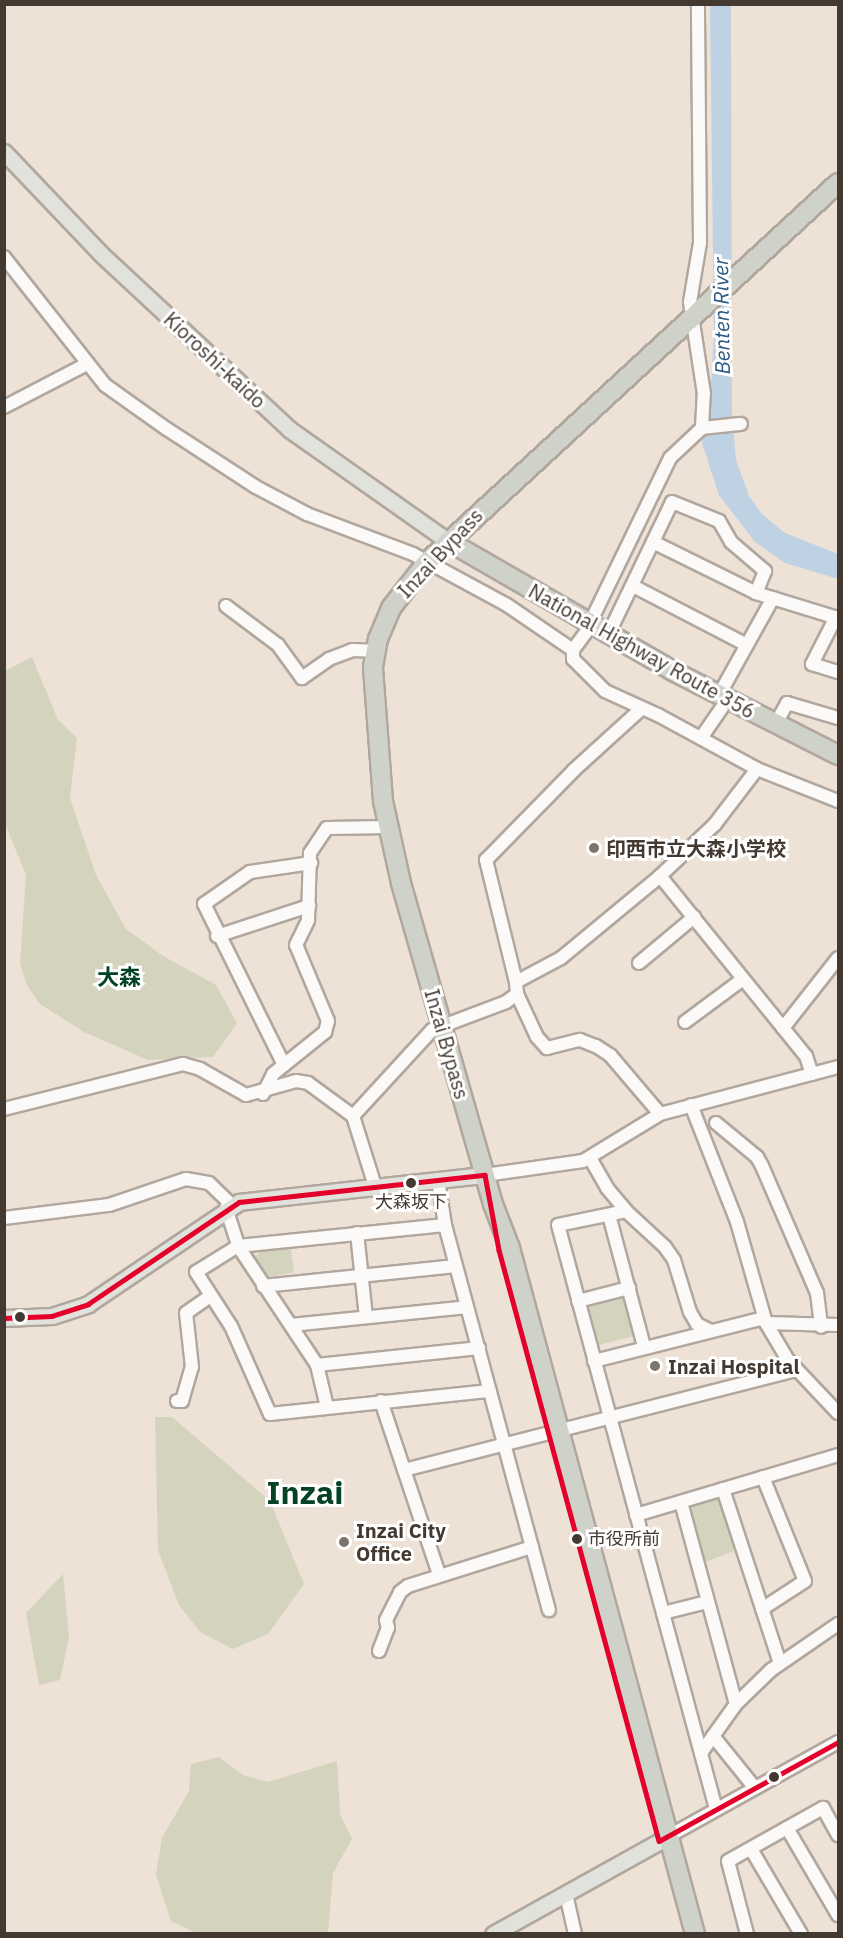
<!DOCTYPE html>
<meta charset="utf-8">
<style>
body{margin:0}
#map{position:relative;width:843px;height:1938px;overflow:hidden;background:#eee1d6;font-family:"IBM Plex Sans","Noto Sans JP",sans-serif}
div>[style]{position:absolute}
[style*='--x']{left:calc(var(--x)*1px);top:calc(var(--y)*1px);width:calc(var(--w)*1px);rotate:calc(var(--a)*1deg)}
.green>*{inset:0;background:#d4d3bd;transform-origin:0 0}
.water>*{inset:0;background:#bed2e4}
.roads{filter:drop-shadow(2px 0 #b1a79e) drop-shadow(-2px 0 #b1a79e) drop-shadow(0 2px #b1a79e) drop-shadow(0 -2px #b1a79e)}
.minor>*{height:12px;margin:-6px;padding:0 6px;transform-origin:6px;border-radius:6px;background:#fcfaf9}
.major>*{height:15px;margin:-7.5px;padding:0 7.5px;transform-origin:7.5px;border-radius:7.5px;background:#e1e2db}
.highway>*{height:18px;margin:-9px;padding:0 9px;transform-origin:9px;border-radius:9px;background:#cfd2c8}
.bus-1>*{height:4.5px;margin:-2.25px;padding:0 2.25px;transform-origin:2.25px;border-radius:2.25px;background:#e4002b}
.dots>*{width:16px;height:16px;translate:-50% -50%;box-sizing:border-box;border:3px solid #fff;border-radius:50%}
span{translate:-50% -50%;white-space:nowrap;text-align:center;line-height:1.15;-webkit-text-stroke:6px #fff;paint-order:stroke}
.bus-label{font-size:18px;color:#433931}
.left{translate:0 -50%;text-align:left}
.street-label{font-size:20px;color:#433931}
.poi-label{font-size:20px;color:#433931;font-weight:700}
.water-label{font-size:21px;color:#2b5b84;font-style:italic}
.quarter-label{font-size:22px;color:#034224;font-weight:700}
.town-label{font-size:32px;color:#034224;font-weight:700}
.frame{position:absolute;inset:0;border:6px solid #433931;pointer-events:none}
</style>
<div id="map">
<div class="green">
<div style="clip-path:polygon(32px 657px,58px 720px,77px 738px,70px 798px,96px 875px,126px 929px,163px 956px,216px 985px,237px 1023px,213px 1057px,148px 1060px,84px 1032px,40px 1004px,27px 985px,20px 964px,26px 875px,5px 824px,5px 671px)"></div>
<div style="clip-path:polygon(290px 1243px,294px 1272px,265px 1278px,250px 1257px,258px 1255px,261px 1246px)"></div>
<div style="left:625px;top:1293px;width:44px;height:45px;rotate:76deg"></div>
<div style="clip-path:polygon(155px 1417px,172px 1417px,270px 1501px,304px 1584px,268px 1634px,233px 1649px,200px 1632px,179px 1605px,158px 1550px)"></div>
<div style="clip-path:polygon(721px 1492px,739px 1549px,700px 1564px,684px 1502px)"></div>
<div style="clip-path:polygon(63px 1574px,69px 1637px,60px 1680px,39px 1685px,26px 1613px)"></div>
<div style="clip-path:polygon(219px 1757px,243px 1775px,268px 1782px,337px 1761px,340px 1814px,352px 1839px,333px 1873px,328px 1933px,196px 1933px,171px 1921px,156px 1875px,162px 1838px,189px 1791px,191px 1764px)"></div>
</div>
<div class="water">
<div style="clip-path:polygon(710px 5px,731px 5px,732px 413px,736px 460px,749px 496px,762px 514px,785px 533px,838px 554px,838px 579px,785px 563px,755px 542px,719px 495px,702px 443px,709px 415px,714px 336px)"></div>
</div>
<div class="roads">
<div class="minor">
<div style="--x:4;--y:257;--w:163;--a:51.7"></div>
<div style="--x:105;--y:385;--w:76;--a:35.4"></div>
<div style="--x:167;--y:429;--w:106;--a:33.1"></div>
<div style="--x:256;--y:487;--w:58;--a:27.9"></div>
<div style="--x:307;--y:514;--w:113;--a:20.7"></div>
<div style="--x:413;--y:554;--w:107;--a:28.5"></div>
<div style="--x:507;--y:605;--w:80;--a:34.3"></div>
<div style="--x:573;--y:650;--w:9;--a:90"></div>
<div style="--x:573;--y:659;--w:45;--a:45"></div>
<div style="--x:605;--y:691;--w:58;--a:24.4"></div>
<div style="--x:658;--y:715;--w:113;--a:28.6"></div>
<div style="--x:757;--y:769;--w:87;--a:21.6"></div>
<div style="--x:4;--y:407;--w:93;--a:-27.4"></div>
<div style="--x:702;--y:428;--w:39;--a:-6"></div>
<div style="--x:653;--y:542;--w:115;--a:26.3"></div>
<div style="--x:756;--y:593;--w:86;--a:17"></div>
<div style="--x:633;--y:586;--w:128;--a:27.4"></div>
<div style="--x:226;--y:606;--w:65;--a:36.9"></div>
<div style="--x:278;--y:645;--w:41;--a:54"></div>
<div style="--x:302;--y:678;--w:33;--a:-35"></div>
<div style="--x:329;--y:659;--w:25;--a:-21"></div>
<div style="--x:352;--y:650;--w:23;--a:2"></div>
<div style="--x:836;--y:617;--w:53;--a:117.1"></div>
<div style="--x:812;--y:664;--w:27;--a:17"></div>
<div style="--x:590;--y:623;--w:183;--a:-64.1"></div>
<div style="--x:670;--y:458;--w:44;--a:-43.2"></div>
<div style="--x:702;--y:428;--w:34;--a:-87"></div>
<div style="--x:704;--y:394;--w:93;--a:-98.7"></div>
<div style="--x:690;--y:302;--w:60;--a:-80.4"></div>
<div style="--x:700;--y:243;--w:239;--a:-90.5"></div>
<div style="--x:609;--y:633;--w:145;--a:-64.3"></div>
<div style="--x:672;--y:502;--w:51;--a:22"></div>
<div style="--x:719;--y:521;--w:24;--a:60"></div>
<div style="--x:731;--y:542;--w:45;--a:40.5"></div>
<div style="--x:765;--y:571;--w:24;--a:112"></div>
<div style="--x:573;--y:650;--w:32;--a:-54"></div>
<div style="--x:719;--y:695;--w:111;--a:-60.9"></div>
<div style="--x:775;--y:725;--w:25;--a:-61"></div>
<div style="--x:787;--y:703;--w:53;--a:16.4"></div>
<div style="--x:701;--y:738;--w:46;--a:-55.6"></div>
<div style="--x:660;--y:876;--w:232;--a:51"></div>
<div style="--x:806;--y:1056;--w:19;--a:72"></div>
<div style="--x:217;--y:936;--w:97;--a:-18.1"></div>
<div style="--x:639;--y:963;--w:72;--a:-39.9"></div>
<div style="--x:516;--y:982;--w:126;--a:-103.8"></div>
<div style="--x:486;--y:860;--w:126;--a:-45.6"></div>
<div style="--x:574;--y:770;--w:91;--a:-42.3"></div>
<div style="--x:517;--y:994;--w:47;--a:65.1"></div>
<div style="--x:537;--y:1037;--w:15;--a:48"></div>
<div style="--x:547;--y:1048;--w:34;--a:-14"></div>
<div style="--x:580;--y:1040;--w:17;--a:21"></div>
<div style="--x:596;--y:1046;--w:17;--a:33"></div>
<div style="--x:610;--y:1055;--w:77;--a:49.7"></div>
<div style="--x:685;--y:1022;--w:72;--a:-36.6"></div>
<div style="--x:783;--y:1028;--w:89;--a:-51.8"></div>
<div style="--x:284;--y:1065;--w:53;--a:-38.8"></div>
<div style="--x:325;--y:1032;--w:11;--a:-75"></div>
<div style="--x:328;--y:1021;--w:82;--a:-112.8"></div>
<div style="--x:296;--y:945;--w:28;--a:-64"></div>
<div style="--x:308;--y:920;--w:67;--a:-88.3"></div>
<div style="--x:310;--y:853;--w:30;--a:-56"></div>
<div style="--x:327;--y:828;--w:60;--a:-1"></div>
<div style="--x:263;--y:1094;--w:22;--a:-63"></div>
<div style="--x:273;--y:1074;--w:14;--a:-39"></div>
<div style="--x:284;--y:1065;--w:180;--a:-116.4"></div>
<div style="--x:204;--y:904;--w:56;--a:-34.8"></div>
<div style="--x:250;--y:872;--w:62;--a:-8.4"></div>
<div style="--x:691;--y:1105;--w:126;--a:68.5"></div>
<div style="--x:737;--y:1222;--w:105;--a:74"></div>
<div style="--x:766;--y:1323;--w:43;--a:59.3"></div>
<div style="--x:788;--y:1360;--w:73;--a:46.7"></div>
<div style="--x:4;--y:1109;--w:185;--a:-14.1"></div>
<div style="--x:183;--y:1064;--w:18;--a:16"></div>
<div style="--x:200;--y:1069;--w:53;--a:29.5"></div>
<div style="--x:246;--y:1095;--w:52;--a:-15.6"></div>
<div style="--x:296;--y:1081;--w:12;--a:9"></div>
<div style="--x:308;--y:1083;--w:56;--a:36.3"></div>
<div style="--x:353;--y:1116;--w:73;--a:72.6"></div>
<div style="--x:353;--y:1116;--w:117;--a:-47.4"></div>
<div style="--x:432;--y:1030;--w:79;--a:-20.7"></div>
<div style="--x:506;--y:1002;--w:14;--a:-36"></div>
<div style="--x:517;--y:994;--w:12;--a:-95"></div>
<div style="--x:516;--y:982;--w:51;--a:-28.1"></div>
<div style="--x:561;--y:958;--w:129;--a:-39.6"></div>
<div style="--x:660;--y:876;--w:76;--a:-43.4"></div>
<div style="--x:715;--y:824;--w:69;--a:-52.6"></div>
<div style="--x:716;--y:1123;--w:53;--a:39.7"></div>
<div style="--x:757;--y:1157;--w:10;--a:61"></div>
<div style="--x:762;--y:1166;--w:138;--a:66.6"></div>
<div style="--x:817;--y:1293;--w:34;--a:83"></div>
<div style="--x:590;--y:1158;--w:34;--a:60"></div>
<div style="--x:607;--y:1188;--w:30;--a:50"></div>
<div style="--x:626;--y:1211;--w:53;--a:42.7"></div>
<div style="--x:665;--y:1247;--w:16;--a:55"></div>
<div style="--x:674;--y:1260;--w:54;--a:72.9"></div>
<div style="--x:690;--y:1312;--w:14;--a:60"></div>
<div style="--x:697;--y:1324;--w:13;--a:27"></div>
<div style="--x:485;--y:1175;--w:99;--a:-8.1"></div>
<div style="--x:583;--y:1161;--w:90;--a:-31.4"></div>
<div style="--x:660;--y:1114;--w:184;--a:-14.8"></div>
<div style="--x:438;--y:1180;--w:46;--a:81.2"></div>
<div style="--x:445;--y:1225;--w:399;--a:74.9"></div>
<div style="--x:226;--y:1208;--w:40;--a:72"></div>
<div style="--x:238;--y:1246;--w:143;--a:56.4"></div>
<div style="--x:317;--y:1365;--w:43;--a:76.6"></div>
<div style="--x:626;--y:1211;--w:69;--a:168.4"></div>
<div style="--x:558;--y:1225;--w:605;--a:74.86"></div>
<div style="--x:609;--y:1215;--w:137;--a:75.1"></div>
<div style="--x:4;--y:1218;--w:106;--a:-7.1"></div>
<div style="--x:109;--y:1205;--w:81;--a:-18.7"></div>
<div style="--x:186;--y:1179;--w:23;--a:10"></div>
<div style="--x:209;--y:1183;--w:32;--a:44"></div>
<div style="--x:445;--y:1225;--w:208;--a:174.2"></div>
<div style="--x:238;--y:1246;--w:49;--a:148.2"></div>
<div style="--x:196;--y:1272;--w:64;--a:57.1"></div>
<div style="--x:231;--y:1326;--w:96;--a:66.1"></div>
<div style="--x:270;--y:1414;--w:221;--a:-6"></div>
<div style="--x:357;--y:1233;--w:84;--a:83.9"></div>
<div style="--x:263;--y:1286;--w:194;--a:-5.9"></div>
<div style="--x:578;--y:1301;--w:53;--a:-14.3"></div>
<div style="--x:766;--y:1323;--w:72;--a:1.6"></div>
<div style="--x:291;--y:1325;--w:177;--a:-5.8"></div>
<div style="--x:594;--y:1361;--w:175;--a:-14.2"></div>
<div style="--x:317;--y:1365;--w:163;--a:-6"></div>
<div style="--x:177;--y:1401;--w:5;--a:0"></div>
<div style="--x:182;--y:1401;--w:35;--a:-74"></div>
<div style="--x:192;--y:1367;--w:54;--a:-96.3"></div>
<div style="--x:186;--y:1313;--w:29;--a:-35"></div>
<div style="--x:381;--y:1401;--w:182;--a:71.5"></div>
<div style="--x:404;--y:1470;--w:405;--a:-14.3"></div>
<div style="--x:723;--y:1489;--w:183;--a:71.9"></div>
<div style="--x:681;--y:1502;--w:209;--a:74.8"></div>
<div style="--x:636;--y:1515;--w:211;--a:-16.5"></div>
<div style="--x:762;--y:1609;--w:51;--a:-33.1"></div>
<div style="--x:805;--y:1581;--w:112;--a:-112"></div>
<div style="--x:663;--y:1613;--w:45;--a:-14"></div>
<div style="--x:379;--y:1651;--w:25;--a:-69"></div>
<div style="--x:388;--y:1628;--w:8;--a:-104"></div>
<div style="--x:386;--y:1620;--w:31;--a:-63"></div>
<div style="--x:400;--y:1592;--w:10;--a:-37"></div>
<div style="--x:408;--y:1586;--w:130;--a:-17.5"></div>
<div style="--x:713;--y:1736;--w:67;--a:51.1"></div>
<div style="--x:701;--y:1753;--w:60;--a:-54.5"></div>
<div style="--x:736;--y:1704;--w:49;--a:-44.2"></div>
<div style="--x:771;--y:1670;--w:81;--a:-34.5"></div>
<div style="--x:787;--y:1828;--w:101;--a:59.6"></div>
<div style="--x:669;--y:1836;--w:193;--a:-29.1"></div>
<div style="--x:751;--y:1849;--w:99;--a:59.5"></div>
<div style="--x:566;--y:1894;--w:41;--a:77.3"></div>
<div style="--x:747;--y:1934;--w:75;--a:-104.6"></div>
<div style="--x:728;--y:1861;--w:109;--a:-29.2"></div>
<div style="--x:823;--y:1808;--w:31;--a:61"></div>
</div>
<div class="major">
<div style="--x:4;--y:152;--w:141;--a:46.4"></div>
<div style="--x:101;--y:254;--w:257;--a:42.9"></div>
<div style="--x:289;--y:429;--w:194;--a:35.2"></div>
<div style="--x:4;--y:1318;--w:48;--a:-2.4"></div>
<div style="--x:52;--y:1316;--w:38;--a:-18"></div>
<div style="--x:88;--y:1304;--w:182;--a:-34"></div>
<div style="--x:239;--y:1202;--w:247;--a:-6.3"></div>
<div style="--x:493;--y:1934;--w:201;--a:-29.1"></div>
</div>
<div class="highway">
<div style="--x:448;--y:541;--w:260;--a:30"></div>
<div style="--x:673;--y:671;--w:185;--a:27"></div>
<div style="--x:695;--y:1934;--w:711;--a:-105.09"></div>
<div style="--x:510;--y:1248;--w:47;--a:-111.1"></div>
<div style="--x:493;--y:1204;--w:334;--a:-106"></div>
<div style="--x:401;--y:883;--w:84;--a:-102.4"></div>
<div style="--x:383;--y:801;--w:134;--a:-94.3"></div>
<div style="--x:373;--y:667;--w:28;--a:-80"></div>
<div style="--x:378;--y:639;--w:34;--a:-67"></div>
<div style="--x:391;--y:608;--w:58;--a:-52"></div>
<div style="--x:427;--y:562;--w:559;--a:-42.68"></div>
</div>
</div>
<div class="bus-1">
<div style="--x:485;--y:1175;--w:76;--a:79.4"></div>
<div style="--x:499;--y:1250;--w:612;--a:74.85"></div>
<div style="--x:659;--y:1841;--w:205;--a:-28.9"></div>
<div style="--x:4;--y:1318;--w:48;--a:-2.4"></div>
<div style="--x:52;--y:1316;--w:38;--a:-18"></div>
<div style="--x:88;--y:1304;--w:182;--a:-34"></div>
<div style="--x:239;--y:1202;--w:247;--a:-6.3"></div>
</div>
<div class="dots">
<div style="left:594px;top:848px;background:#7f746b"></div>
<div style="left:411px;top:1183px;background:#433931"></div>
<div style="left:20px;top:1317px;background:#433931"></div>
<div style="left:655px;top:1366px;background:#7f746b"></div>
<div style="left:577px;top:1539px;background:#433931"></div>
<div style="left:344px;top:1542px;background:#7f746b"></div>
<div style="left:774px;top:1777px;background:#433931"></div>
</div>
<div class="bus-label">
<span style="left:411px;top:1202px">大森坂下</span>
<span class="left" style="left:588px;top:1539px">市役所前</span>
</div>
<div class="street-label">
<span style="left:215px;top:360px;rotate:43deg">Kioroshi-kaido</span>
<span style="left:440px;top:553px;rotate:-47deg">Inzai Bypass</span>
<span style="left:642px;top:651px;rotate:29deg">National Highway Route 356</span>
<span style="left:447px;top:1044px;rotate:74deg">Inzai Bypass</span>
</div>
<div class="poi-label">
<span class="left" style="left:606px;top:848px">印西市立大森小学校</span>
<span class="left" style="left:668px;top:1366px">Inzai Hospital</span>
<span class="left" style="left:356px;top:1542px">Inzai City<br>Office</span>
</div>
<div class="water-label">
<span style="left:721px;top:316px;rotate:-91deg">Benten River</span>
</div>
<div class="quarter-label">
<span style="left:119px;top:977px">大森</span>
</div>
<div class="town-label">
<span style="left:305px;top:1492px">Inzai</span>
</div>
<div class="frame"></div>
</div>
